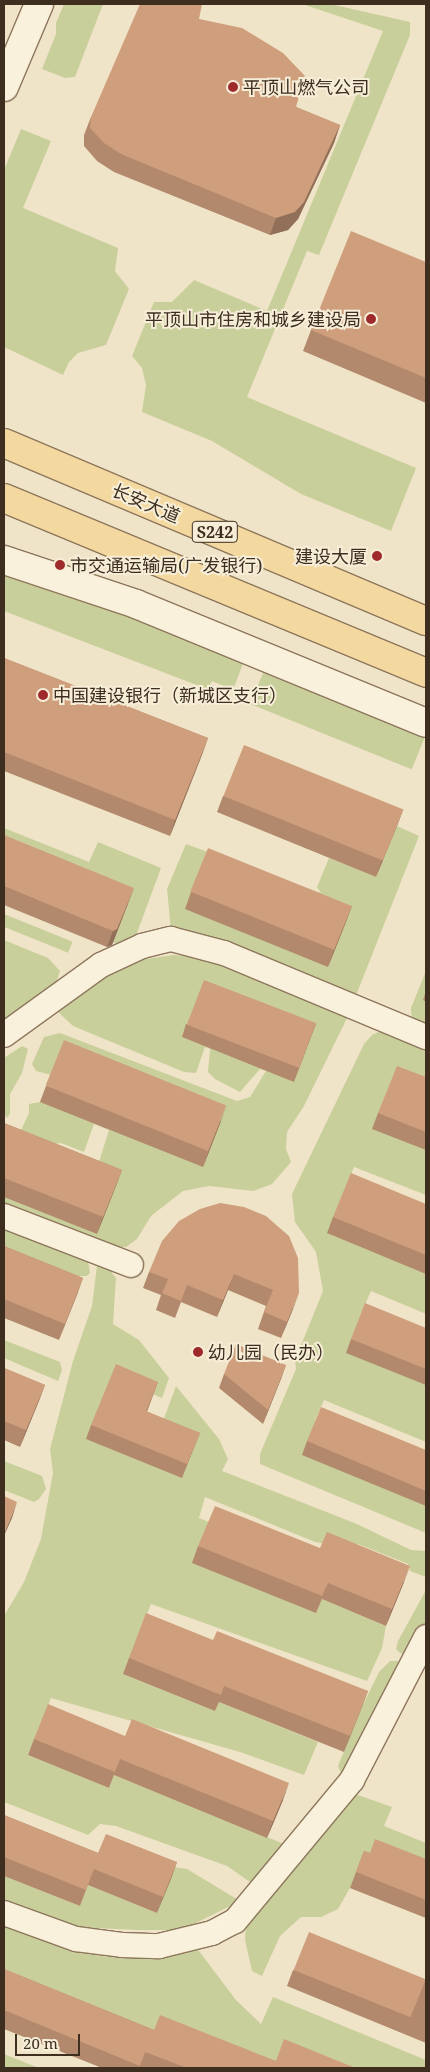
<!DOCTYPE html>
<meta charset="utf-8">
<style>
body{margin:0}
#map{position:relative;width:430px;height:2072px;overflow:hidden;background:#f0e4c8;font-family:"Noto Serif","Noto Sans SC",serif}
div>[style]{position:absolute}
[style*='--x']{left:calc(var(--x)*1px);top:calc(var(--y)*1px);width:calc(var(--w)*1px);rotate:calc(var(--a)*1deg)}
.green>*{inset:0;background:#c9cf9b;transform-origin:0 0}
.roads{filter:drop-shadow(1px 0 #8d765c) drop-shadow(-1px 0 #8d765c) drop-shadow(0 1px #8d765c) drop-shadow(0 -1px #8d765c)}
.street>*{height:24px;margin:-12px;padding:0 12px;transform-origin:12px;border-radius:12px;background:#faf1dc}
.secondary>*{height:28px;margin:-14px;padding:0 14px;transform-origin:14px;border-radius:14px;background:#faf1dc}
.primary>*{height:28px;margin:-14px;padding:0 14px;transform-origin:14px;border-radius:14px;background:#f3d9a0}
.wall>*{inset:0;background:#b2896c}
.shaded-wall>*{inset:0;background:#916f58}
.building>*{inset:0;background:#cf9f7d;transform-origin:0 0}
.dots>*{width:14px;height:14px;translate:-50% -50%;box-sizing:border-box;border:2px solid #f7eed8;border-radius:50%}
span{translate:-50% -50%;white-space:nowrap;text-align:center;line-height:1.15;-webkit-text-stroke:4px #f7eed8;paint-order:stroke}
.shield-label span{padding:1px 4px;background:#f7eed8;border:1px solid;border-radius:4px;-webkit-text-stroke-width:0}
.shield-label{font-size:16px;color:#3d2e20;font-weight:700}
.poi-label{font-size:18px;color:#3d2e20}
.left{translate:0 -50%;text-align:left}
.right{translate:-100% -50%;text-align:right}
.street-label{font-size:18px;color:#3d2e20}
.frame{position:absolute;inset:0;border:5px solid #3d2e20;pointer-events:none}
.scale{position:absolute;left:15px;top:2034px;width:65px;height:22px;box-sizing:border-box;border:2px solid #3d2e20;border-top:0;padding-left:6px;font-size:15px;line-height:18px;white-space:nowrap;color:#3d2e20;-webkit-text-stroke:4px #f7eed8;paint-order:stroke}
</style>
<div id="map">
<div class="green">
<div style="clip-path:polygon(64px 4px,103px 4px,75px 77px,65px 78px,42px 69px,56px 34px,56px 23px)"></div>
<div style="clip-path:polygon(302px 4px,330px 4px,410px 22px,410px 35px,319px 255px,307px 251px,247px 397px,416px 468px,391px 531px,301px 494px,212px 441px,142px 412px,146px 385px,142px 368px,132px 356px,154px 302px,172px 302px,194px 280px,267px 311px,383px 31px)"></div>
<div style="clip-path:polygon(21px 129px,51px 141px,23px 208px,118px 248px,115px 271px,129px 289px,106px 345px,78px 353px,69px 362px,63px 375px,4px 347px,4px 170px)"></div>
<div style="clip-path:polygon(4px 571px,133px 614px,245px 658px,233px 690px,212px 681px,207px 689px,4px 611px)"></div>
<div style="left:265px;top:668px;width:174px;height:39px;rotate:22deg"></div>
<div style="clip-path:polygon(397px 826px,419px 836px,355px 998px,171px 931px,167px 889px,186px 844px,321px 893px,317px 887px,329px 858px,376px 877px)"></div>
<div style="clip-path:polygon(4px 828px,89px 862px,98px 842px,161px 868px,134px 941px,121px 946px,113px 942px,128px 904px,4px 854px)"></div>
<div style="left:4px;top:914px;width:74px;height:12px;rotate:22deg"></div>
<div style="clip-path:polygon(4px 940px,48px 958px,60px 971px,56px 983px,4px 1030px)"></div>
<div style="clip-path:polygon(174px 955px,204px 957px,349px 1014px,304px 1106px,287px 1132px,286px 1149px,291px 1162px,272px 1184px,253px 1191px,209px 1186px,183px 1191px,151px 1216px,137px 1239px,126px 1247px,114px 1247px,4px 1205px,4px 1135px,99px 1162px,109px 1130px,94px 1124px,84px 1152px,61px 1143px,48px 1145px,21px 1130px,29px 1113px,29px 1104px,40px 1102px,51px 1075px,36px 1071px,32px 1064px,44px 1037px,60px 1033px,237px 1101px,250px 1097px,266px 1071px,260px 1069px,240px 1092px,215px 1079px,208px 1072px,210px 1049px,205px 1047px,196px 1073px,184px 1072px,73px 1026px,56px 1010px,125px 962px)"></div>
<div style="clip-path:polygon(426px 971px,426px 1028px,412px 1022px,411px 1008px)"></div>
<div style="clip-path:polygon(380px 1031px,426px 1050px,426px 1074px,420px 1093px,426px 1096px,426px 1195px,354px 1167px,345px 1189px,426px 1222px,426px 1314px,371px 1291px,360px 1316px,426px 1343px,426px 1442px,324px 1400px,315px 1420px,426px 1466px,426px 1533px,260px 1464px,260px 1454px,296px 1369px,295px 1360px,323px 1291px,316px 1252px,295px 1222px,292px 1194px,364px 1044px,372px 1035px)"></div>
<div style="clip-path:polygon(22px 1046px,28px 1049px,22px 1073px,10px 1094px,10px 1114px,7px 1118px,4px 1114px,4px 1058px)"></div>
<div style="clip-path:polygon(4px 1228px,88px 1260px,90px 1273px,87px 1276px,73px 1276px,4px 1247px)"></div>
<div style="clip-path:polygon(97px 1266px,107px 1267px,116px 1278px,113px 1324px,139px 1340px,169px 1378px,162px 1398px,111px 1378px,159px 1432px,176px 1386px,219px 1439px,228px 1459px,222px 1471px,357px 1524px,411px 1550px,426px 1551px,426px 1577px,410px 1571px,408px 1564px,358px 1544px,336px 1546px,315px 1542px,205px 1497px,199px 1518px,209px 1522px,193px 1563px,316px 1612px,322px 1599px,386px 1626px,382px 1648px,367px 1681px,151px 1604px,123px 1674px,215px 1711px,219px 1702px,318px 1742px,304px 1775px,240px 1752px,51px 1698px,28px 1755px,109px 1788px,114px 1775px,289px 1846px,253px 1884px,227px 1866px,116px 1826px,100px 1824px,88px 1835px,4px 1802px,4px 1616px,24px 1582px,41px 1539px,53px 1473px,50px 1449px,73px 1361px,92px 1306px)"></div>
<div style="clip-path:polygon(4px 1340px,60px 1362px,62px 1370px,58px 1381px,4px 1358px)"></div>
<div style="clip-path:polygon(4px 1461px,42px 1476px,46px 1489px,39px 1499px,34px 1502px,4px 1490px)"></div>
<div style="clip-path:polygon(426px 1590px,426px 1621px,406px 1655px,400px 1653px,396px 1649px,398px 1641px)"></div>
<div style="clip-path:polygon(390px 1661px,398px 1661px,400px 1668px,347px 1773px,341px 1773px,338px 1766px,362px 1707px,379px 1672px)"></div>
<div style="clip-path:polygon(358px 1795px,392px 1807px,384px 1826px,426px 1843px,426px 1918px,350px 1888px,338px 1909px,321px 1917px,301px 1917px,280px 1936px,262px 1976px,252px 1971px,245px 1940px,246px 1925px,347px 1796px)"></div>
<div style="clip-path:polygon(159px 1865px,187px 1869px,240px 1901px,182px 1930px,137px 1930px,74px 1927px,4px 1900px,4px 1876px,80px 1906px,88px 1885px,157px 1913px)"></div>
<div style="clip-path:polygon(4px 1925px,53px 1944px,101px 1956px,130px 1958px,160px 1955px,186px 1946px,199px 1951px,236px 2000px,261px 2024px,273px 1997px,426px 2060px,426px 2068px,241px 2068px,4px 1988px)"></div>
<div style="clip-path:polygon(4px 2054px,39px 2068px,4px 2068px)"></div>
</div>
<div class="roads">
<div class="street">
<div style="--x:4;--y:1035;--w:120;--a:-35.8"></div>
<div style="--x:101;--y:965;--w:45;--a:-24.9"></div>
<div style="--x:142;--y:946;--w:30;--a:-14"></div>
<div style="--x:171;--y:939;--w:55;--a:14.8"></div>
<div style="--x:224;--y:953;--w:219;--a:22.6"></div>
<div style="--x:4;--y:1216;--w:136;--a:21.1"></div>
<div style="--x:4;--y:1913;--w:77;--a:19.9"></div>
<div style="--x:76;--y:1939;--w:46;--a:7.4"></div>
<div style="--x:122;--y:1945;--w:37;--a:2"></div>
<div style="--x:159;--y:1946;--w:55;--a:-13.8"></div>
<div style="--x:212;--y:1933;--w:26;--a:-28"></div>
<div style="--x:235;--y:1921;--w:183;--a:-50.3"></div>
<div style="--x:352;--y:1780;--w:161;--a:-62.6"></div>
</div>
<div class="secondary">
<div style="--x:4;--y:87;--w:90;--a:-67.1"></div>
<div style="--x:4;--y:560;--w:139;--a:18.4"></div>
<div style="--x:136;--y:604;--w:313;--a:22.3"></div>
</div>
<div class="primary">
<div style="--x:4;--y:443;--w:458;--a:22.9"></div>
<div style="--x:4;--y:498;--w:457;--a:22.5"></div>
</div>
</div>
<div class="wall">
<div style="clip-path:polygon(199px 19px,296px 107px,340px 125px,334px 143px,298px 219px,288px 230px,270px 235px,114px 172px,97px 161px,84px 146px,84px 135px,91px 117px)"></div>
<div style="clip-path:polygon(426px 262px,426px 403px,303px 351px,311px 330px)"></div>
<div style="clip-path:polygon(4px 658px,208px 738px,170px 836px,4px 771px)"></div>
<div style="clip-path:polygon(223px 796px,403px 810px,376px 877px,217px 812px)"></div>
<div style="clip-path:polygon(4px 835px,128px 904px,112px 945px,107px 947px,4px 905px)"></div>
<div style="clip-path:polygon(191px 892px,352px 906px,328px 967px,185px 909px)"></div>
<div style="clip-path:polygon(426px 991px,426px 1002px,423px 1000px)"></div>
<div style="clip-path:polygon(186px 1024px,316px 1024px,294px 1082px,182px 1037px)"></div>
<div style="clip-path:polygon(426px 1077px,426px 1150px,372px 1129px,378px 1113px)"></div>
<div style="clip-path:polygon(46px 1086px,221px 1121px,203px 1167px,40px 1102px)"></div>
<div style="clip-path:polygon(4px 1123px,122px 1170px,97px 1234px,4px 1197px)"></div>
<div style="clip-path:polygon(426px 1204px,426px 1274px,327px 1233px,333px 1217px)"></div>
<div style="clip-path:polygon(200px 1209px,293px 1309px,281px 1338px,258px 1329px,266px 1306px,228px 1290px,217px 1317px,181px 1302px,175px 1318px,156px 1310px,161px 1295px,143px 1288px,149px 1272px)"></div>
<div style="clip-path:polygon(4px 1246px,83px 1278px,59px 1340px,4px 1318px)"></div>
<div style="clip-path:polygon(426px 1328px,426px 1385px,346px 1353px,351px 1339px)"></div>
<div style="clip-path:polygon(286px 1365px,263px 1424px,219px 1388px,224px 1374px)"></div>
<div style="clip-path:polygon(4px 1368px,45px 1385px,20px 1447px,4px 1440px)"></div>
<div style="clip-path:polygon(158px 1382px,147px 1412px,200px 1433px,182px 1478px,86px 1439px,91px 1425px)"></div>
<div style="clip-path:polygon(307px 1441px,426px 1450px,426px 1506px,302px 1455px)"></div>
<div style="clip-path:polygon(198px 1546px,404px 1582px,386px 1626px,322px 1599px,316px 1613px,192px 1563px)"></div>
<div style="clip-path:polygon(213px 1640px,368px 1691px,344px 1752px,219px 1702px,215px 1711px,123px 1674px,129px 1658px)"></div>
<div style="clip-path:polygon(125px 1736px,283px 1800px,267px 1838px,114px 1775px,109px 1788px,28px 1755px,34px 1739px)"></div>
<div style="clip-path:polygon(4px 1815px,98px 1853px,177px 1862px,157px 1913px,88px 1885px,80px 1906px,4px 1876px)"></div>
<div style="clip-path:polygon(364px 1851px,370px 1853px,426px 1859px,426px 1918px,350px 1888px)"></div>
<div style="clip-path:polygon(4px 1969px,154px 2030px,276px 2061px,352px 2068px,102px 2068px,4px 2029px)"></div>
<div style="clip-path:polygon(293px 1970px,426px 1980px,426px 2043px,287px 1986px)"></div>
</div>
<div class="shaded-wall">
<div style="clip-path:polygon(340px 125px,334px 143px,298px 219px,288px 230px,270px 235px,276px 218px)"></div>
<div style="clip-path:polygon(208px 738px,202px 755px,170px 836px,175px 820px)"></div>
<div style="clip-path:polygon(403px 810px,397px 826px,376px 877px,382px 860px)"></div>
<div style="clip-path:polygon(134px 888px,112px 945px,107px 947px,113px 931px)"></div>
<div style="clip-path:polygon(352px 906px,346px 922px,328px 967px,334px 950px)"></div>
<div style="clip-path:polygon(227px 1105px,221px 1121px,203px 1167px,209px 1150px)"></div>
<div style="clip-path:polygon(122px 1170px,116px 1186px,97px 1234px,103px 1217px)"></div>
<div style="clip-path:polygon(234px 1274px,228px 1290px,217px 1317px,223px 1300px)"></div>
<div style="clip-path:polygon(83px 1278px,77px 1295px,59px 1340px,65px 1324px)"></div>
<div style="clip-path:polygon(299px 1293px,293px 1309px,281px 1338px,287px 1322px)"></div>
<div style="clip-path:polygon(286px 1365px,281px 1379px,263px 1424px,268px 1410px)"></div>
<div style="clip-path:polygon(45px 1385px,39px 1401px,20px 1447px,26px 1430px)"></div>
<div style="clip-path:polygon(17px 1502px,12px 1518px,4px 1536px,4px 1534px)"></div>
<div style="clip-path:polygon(410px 1566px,404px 1582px,386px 1626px,392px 1609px)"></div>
<div style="clip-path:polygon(368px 1691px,362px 1707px,344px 1752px,350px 1736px)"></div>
<div style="clip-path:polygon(289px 1783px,283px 1800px,267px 1838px,273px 1821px)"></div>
<div style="clip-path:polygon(177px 1862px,171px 1879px,157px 1913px,163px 1897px)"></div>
</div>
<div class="building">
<div style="clip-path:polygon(140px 4px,202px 4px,199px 19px,242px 28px,283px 53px,305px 76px,296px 107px,340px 125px,304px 202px,295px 212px,276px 218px,121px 154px,104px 143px,90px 128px,91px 117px)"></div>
<div style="clip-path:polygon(351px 231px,426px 262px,426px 378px,311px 330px)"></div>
<div style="clip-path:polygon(4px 658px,208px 738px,175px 820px,4px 752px)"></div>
<div style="left:244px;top:745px;width:172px;height:55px;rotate:22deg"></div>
<div style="clip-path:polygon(4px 835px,134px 888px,117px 929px,113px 931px,4px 886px)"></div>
<div style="left:208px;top:848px;width:155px;height:47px;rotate:22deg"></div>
<div style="left:204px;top:980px;width:120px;height:48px;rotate:21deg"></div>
<div style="left:64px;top:1040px;width:175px;height:49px;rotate:22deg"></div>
<div style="clip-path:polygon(397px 1066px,426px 1077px,426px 1132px,378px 1113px)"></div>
<div style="clip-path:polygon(4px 1123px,122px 1170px,103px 1217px,4px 1178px)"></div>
<div style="clip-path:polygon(351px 1173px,426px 1204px,426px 1255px,333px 1217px)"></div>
<div style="clip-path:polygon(220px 1203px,244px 1207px,266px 1216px,289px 1236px,298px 1258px,299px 1293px,287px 1322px,264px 1312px,273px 1290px,234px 1274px,223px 1300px,187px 1285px,181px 1301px,162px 1293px,168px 1279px,149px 1272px,162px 1241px,179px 1221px,200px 1209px)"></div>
<div style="clip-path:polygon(4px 1246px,83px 1278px,65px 1324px,4px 1299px)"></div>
<div style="clip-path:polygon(365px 1303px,426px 1328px,426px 1369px,351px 1339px)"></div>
<div style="clip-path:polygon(236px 1344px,286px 1365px,268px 1410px,224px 1374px)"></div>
<div style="clip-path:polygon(116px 1364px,158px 1382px,146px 1411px,200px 1433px,187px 1464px,91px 1425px)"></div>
<div style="clip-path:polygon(4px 1368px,45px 1385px,26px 1430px,4px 1421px)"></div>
<div style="clip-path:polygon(321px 1407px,426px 1450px,426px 1491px,307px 1441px)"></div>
<div style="clip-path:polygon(4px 1496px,17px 1502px,4px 1534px)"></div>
<div style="clip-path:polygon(215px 1506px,320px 1548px,327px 1532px,410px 1566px,392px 1609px,328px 1583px,322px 1596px,198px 1546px)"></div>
<div style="clip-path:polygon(146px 1613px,213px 1640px,217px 1631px,368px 1691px,350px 1736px,224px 1686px,221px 1695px,129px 1658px)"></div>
<div style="clip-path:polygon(48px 1704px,125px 1736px,132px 1719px,289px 1783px,273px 1821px,120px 1759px,115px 1772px,34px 1739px)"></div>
<div style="clip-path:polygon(4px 1815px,98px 1853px,106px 1834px,177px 1862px,163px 1897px,94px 1869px,86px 1890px,4px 1857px)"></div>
<div style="clip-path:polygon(375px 1839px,426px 1859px,426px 1900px,356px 1872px,364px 1851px,370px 1853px)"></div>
<div style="left:309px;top:1932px;width:126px;height:41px;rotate:22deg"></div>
<div style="clip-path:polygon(4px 1969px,154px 2030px,160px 2015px,276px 2061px,284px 2039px,353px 2067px,352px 2068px,187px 2068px,145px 2052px,140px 2066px,4px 2010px)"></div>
</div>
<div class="dots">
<div style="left:233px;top:87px;background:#9e2a2b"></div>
<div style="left:371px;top:319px;background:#9e2a2b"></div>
<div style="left:377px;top:556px;background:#9e2a2b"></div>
<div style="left:60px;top:565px;background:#9e2a2b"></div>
<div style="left:43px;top:695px;background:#9e2a2b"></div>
<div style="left:198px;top:1352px;background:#9e2a2b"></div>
</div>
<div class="shield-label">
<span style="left:215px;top:532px">S242</span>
</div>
<div class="poi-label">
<span class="left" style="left:243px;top:87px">平顶山燃气公司</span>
<span class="right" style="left:361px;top:319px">平顶山市住房和城乡建设局</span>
<span class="right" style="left:367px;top:556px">建设大厦</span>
<span class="left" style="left:70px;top:565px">市交通运输局(广发银行)</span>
<span class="left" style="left:53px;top:695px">中国建设银行（新城区支行）</span>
<span class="left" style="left:208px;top:1352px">幼儿园（民办）</span>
</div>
<div class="street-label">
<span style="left:146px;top:503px;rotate:23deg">长安大道</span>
</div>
<div class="frame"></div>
<div class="scale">20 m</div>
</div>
